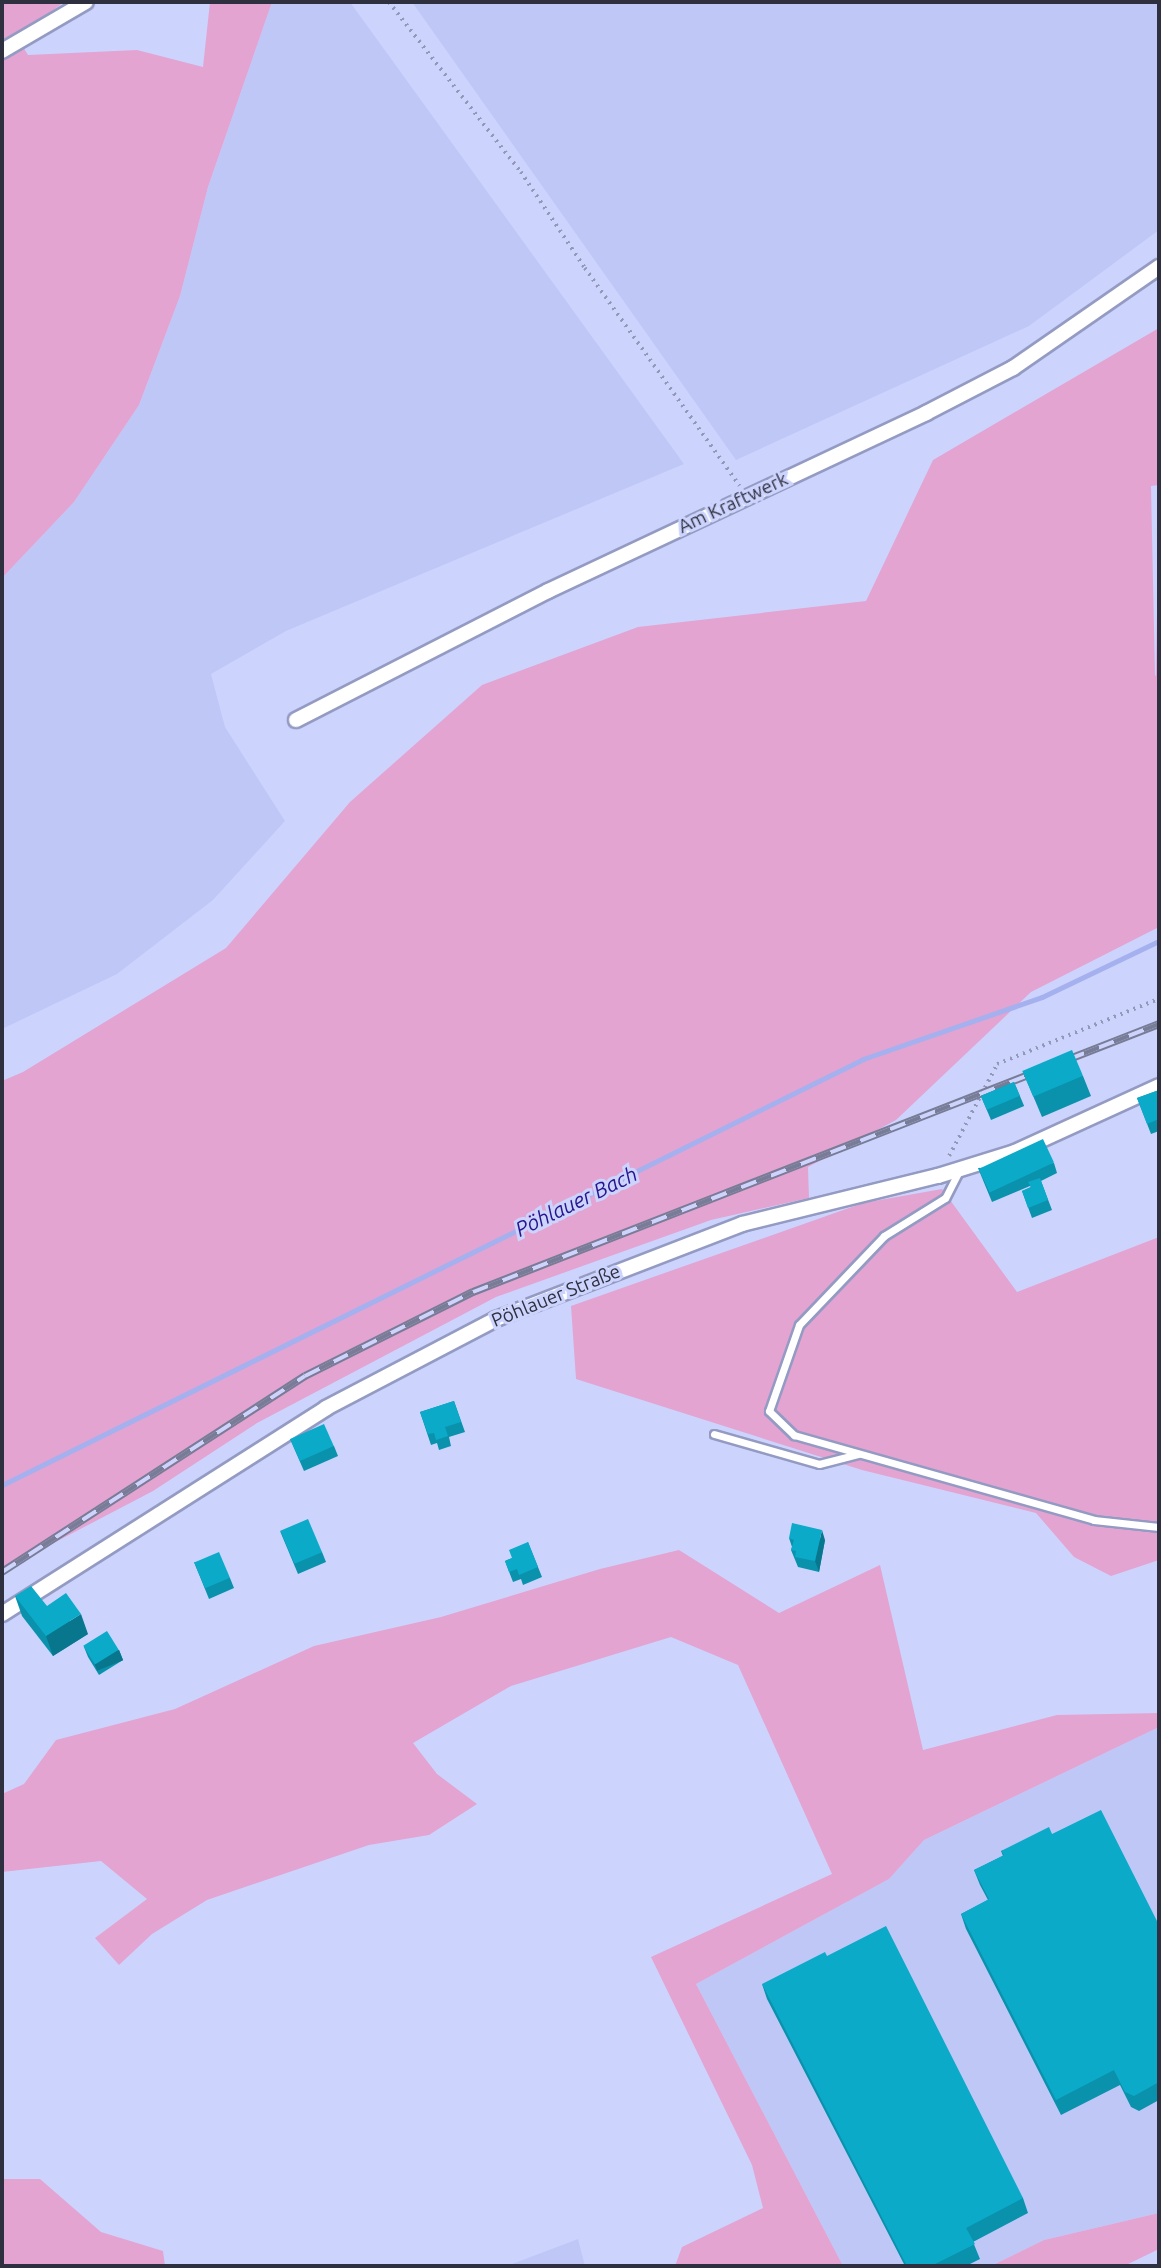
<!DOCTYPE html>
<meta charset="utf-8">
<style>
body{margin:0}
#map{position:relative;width:1161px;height:2268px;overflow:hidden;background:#ccd4fd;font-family:Ubuntu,sans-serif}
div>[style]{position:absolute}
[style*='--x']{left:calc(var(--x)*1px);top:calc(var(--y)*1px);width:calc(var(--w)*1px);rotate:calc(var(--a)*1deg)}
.built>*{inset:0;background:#bfc7f7}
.green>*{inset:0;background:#e3a4d2}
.stream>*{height:5px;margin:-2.5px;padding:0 2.5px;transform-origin:2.5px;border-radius:2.5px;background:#a5b0ee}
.path>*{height:3.5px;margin-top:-1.75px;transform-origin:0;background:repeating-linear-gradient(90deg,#9298b8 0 2px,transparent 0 7px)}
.roads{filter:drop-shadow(2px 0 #949bc3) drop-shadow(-2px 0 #949bc3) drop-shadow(0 2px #949bc3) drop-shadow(0 -2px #949bc3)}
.lane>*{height:7px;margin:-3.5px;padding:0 3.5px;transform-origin:3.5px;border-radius:3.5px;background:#fff}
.street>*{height:14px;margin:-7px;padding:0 7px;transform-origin:7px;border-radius:7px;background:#fff}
.rail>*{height:8px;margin-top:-4px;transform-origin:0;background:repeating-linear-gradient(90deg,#ccd4fd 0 16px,#777c97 0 32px);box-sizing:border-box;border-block:2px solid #777c97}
.wall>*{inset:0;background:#0a92ad;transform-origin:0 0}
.shaded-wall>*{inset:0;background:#08778d;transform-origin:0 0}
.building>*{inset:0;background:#0caac9;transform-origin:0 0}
span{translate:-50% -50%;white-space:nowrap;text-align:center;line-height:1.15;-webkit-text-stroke:6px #ccd4fd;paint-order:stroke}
.street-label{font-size:19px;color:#2e3040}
.water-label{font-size:21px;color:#27158d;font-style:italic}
.frame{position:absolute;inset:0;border:4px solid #2e3040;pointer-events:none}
</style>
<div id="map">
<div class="built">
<div style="clip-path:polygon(272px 2px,350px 2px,684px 464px,286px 631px,211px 674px,225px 727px,285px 821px,213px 900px,117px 974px,2px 1029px,2px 578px,74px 502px,139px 405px,180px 296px,208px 187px)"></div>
<div style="clip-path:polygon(412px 2px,1159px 2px,1159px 230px,1029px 326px,736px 460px)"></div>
<div style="clip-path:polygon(1159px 1727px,1159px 2213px,1044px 2240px,991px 2266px,843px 2266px,696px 1984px,889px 1879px,924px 1840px)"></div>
<div style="clip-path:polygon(578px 2239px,585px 2266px,507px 2266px)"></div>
</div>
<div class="green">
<div style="clip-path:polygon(2px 2px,64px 2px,17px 37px,28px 55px,137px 50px,203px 67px,210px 2px,272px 2px,208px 187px,180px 296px,139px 405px,74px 502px,2px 578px)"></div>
<div style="clip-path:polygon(evenodd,1159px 328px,1159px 927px,1031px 992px,896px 1120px,808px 1167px,809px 1198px,711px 1220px,496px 1297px,257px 1423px,153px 1491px,2px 1570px,2px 1081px,23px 1072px,226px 948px,350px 802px,482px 685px,638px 627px,866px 601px,933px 460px,1159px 328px,1159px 485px,1156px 675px,1155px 676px,1151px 486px,1159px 485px)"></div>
<div style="clip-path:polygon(942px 1189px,1017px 1292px,1159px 1237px,1159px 1560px,1111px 1576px,1074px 1557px,1036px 1513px,862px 1470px,576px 1379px,571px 1306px,863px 1203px)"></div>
<div style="clip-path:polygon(679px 1550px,779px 1613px,880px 1565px,923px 1750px,1057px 1715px,1159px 1713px,1159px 1727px,924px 1840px,889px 1879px,696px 1984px,843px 2266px,675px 2266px,682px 2247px,763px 2208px,752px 2165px,651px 1957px,832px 1874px,738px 1665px,671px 1637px,511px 1686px,413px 1743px,437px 1774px,477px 1804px,429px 1835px,369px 1845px,207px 1900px,152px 1934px,119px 1965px,95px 1938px,147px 1899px,101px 1861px,2px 1872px,2px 1794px,24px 1784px,56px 1740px,175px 1709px,314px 1646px,441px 1617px,600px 1569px)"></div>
<div style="clip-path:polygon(2px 2179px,40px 2179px,101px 2232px,163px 2251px,165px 2266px,2px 2266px)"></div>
<div style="clip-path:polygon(1159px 2213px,1159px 2249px,1124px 2266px,991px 2266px,1044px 2240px)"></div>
</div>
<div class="stream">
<div style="--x:2;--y:1485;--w:961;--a:-26.32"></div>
<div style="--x:863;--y:1059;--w:189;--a:-19.1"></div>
<div style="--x:1042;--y:997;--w:130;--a:-25.6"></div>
</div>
<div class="path">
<div style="--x:389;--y:2;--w:215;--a:52.2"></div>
<div style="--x:521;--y:172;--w:115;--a:56.3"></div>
<div style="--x:585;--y:268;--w:267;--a:54.6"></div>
<div style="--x:949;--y:1156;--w:104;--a:-62.4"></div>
<div style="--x:997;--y:1064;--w:175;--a:-21.9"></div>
</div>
<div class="roads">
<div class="lane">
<div style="--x:959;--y:1171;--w:30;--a:117"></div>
<div style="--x:945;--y:1198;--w:72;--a:148.1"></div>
<div style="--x:884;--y:1236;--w:123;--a:133.7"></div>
<div style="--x:799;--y:1325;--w:91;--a:109.2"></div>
<div style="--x:769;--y:1411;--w:35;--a:44"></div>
<div style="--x:794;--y:1435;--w:312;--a:15.8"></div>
<div style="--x:1094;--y:1520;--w:65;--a:6.1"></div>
<div style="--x:714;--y:1434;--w:109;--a:15.9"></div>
<div style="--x:819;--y:1464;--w:40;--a:-14.4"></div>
</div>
<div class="street">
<div style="--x:2;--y:51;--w:97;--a:-30.3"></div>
<div style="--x:296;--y:720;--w:283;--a:-27.1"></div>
<div style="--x:548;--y:591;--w:418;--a:-25.2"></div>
<div style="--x:926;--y:413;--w:98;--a:-27.3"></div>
<div style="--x:1013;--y:368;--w:178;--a:-34.7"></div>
<div style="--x:2;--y:1614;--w:384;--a:-32.4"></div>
<div style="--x:326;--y:1408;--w:192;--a:-27.6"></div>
<div style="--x:496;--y:1319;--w:264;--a:-21.1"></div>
<div style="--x:742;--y:1224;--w:202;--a:-13.8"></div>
<div style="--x:938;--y:1176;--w:81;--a:-17.3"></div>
<div style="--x:1015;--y:1152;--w:158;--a:-24.6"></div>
</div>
</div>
<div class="rail">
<div style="--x:2;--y:1572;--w:361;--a:-32.9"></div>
<div style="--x:305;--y:1376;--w:188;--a:-26.6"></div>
<div style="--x:473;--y:1292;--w:736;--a:-21.34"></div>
</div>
<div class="wall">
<div style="clip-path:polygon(1023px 1072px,1083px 1076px,1091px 1096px,1042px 1117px)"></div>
<div style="left:1014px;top:1082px;width:26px;height:36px;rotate:67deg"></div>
<div style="clip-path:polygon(1159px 1090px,1159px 1131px,1151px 1134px,1137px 1098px)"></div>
<div style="clip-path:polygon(1054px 1163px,1057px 1173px,1041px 1181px,1052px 1210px,1032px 1218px,1022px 1191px,1031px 1187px,1030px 1186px,992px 1202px,978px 1168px)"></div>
<div style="clip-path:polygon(454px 1401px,465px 1432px,449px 1437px,451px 1446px,439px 1450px,437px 1443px,431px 1445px,420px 1412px)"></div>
<div style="clip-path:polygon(290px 1439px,334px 1446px,338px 1456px,304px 1471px)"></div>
<div style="clip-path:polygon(280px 1531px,322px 1552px,326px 1562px,298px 1574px)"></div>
<div style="clip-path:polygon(789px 1538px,825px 1540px,819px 1572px,798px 1567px,791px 1550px,792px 1547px)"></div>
<div style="clip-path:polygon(528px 1542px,542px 1577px,523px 1585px,521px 1579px,513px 1582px,505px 1561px,512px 1558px)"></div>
<div style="clip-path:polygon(194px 1562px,230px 1578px,234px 1588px,209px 1599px)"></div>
<div style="clip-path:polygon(15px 1596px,47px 1606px,88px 1634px,53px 1656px,22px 1616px)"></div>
<div style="clip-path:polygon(84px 1647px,119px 1650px,123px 1660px,99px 1675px,88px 1657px)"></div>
<div style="clip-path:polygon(1052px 1834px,1159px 1925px,1159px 2100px,1139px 2111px,1131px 2107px,1120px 2085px,1061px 2115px,966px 1929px,961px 1914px,988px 1900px,980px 1885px,974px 1870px,1003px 1856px,1001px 1851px)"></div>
<div style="clip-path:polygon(762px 1984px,1023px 2198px,1028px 2213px,973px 2242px,980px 2259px,966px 2266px,905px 2266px,767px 1999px)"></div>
</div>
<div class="shaded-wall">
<div style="clip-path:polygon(822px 1530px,825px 1540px,819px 1572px,815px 1561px)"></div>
<div style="clip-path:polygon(81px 1614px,88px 1634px,53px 1656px,46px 1636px)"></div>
<div style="left:119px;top:1650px;width:11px;height:28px;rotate:68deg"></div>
</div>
<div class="building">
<div style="left:1072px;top:1050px;width:28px;height:54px;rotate:67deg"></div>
<div style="left:1014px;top:1082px;width:15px;height:36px;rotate:67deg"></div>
<div style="clip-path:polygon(1159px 1090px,1159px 1119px,1147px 1124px,1137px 1098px)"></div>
<div style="left:1043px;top:1139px;width:26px;height:71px;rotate:65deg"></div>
<div style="clip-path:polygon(1040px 1178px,1048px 1200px,1028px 1208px,1022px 1191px,1031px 1187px,1028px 1182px)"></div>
<div style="clip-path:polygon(454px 1401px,461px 1422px,445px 1427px,448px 1436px,436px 1440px,434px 1433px,428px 1434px,420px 1412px)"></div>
<div style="left:324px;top:1424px;width:24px;height:37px;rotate:66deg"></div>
<div style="left:308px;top:1519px;width:36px;height:30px;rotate:67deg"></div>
<div style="clip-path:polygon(792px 1523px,822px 1530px,815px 1561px,795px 1557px,796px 1551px,791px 1550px,794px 1540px,789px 1538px)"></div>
<div style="clip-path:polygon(528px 1542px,538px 1567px,519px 1575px,517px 1569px,509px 1572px,505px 1561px,512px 1558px,509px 1550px)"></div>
<div style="left:219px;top:1552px;width:28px;height:27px;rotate:67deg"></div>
<div style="clip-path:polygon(31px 1586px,47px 1606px,66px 1593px,81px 1614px,46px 1636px,15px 1596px)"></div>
<div style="left:107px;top:1631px;width:22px;height:28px;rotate:58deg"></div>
<div style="clip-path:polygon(1101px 1810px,1159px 1925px,1159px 2082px,1134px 2096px,1125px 2092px,1114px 2070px,1056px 2100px,961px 1914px,989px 1899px,974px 1870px,1004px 1855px,1001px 1851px,1049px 1827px,1052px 1834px)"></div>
<div style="clip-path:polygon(886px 1926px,1023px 2198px,966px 2228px,975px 2244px,931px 2266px,907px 2266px,762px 1984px,825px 1952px,827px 1956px)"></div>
</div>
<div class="street-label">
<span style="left:733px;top:503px;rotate:-25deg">Am Kraftwerk</span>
<span style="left:556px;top:1296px;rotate:-22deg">Pöhlauer Straße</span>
</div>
<div class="water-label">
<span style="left:576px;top:1201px;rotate:-26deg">Pöhlauer Bach</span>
</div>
<div class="frame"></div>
</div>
